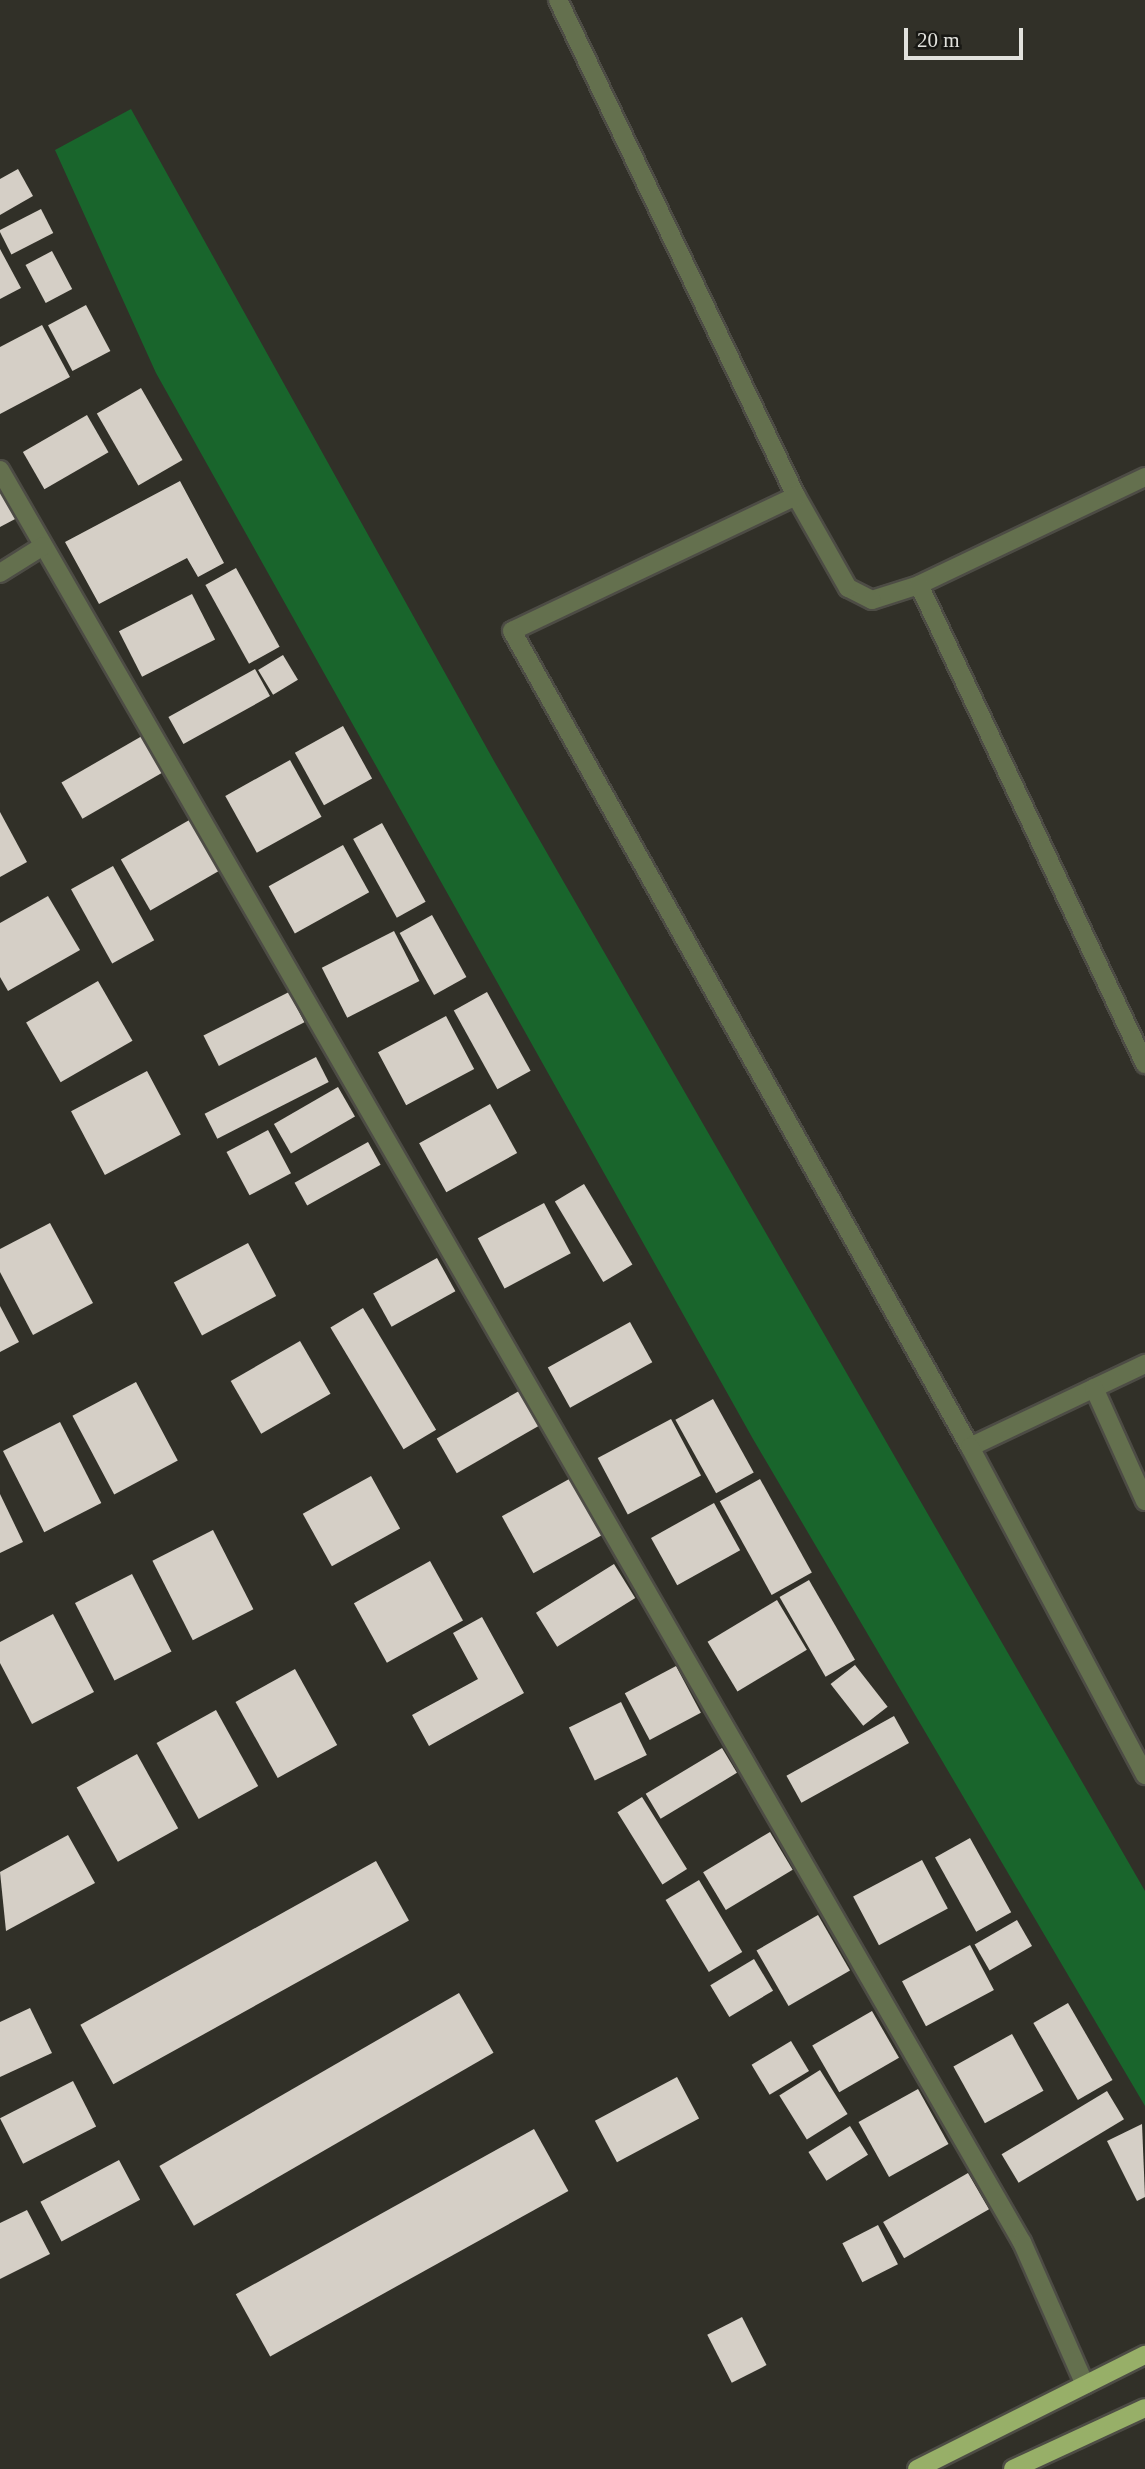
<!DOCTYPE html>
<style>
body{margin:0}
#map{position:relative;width:1145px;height:2469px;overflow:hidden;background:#313028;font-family:"Times New Roman",serif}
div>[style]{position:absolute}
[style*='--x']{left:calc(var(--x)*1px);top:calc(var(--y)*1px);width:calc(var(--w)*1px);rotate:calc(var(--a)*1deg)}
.water>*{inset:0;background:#19652c}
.building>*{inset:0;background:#d5cfc6;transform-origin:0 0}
.roads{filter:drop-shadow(2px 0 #4d4c45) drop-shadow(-2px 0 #4d4c45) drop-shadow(0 2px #4d4c45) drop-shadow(0 -2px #4d4c45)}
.minor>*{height:18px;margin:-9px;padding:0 9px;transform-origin:9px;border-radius:9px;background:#64704e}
.major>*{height:18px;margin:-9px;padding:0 9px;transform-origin:9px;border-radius:9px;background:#97af68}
span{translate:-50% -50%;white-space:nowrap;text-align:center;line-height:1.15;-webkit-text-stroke:7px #181814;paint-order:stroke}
.scale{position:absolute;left:904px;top:28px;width:119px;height:32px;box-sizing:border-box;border:4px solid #e2e2dd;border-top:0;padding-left:9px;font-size:21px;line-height:24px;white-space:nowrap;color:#e2e2dd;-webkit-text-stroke:5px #181814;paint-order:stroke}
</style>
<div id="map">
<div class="water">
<div style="clip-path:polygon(131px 109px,494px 761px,1145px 1891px,1145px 2106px,753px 1439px,156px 373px,55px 150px)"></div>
</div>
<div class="building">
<div style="clip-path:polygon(18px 169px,33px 196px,0 215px,0 179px)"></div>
<div style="left:41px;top:209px;width:27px;height:47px;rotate:63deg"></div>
<div style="clip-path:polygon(0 249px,21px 288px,0 299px)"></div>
<div style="left:52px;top:251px;width:43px;height:30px;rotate:62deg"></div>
<div style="left:86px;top:305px;width:52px;height:43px;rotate:62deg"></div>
<div style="clip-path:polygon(42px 325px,70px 377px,0 414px,0 347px)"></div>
<div style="left:141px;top:388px;width:83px;height:51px;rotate:60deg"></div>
<div style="left:87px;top:415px;width:43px;height:74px;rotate:60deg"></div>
<div style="clip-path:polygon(180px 481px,224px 563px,198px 577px,187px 558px,99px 604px,65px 542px)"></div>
<div style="clip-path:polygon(0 485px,17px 518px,0 527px)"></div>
<div style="left:236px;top:568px;width:90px;height:35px;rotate:61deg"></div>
<div style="left:192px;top:594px;width:51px;height:82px;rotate:63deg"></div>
<div style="left:283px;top:655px;width:29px;height:29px;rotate:59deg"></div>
<div style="left:255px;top:669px;width:31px;height:99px;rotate:61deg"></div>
<div style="left:343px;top:726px;width:60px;height:55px;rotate:61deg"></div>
<div style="left:142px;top:736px;width:42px;height:93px;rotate:60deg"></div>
<div style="left:290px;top:760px;width:65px;height:74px;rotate:61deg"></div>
<div style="clip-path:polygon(0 812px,27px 862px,0 877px)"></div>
<div style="left:191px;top:819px;width:59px;height:81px;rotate:60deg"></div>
<div style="left:382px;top:823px;width:90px;height:33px;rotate:61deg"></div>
<div style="left:343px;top:845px;width:54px;height:85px;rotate:61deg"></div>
<div style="left:113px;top:866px;width:85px;height:48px;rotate:61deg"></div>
<div style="clip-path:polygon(48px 896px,80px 950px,8px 991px,0 977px,0 923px)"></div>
<div style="left:432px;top:915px;width:71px;height:37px;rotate:61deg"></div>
<div style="left:394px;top:931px;width:56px;height:81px;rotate:63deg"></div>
<div style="left:98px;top:981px;width:69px;height:83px;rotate:60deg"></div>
<div style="left:289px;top:992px;width:34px;height:96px;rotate:63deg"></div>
<div style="left:487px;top:992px;width:90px;height:38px;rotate:61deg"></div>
<div style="left:446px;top:1016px;width:60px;height:77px;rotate:62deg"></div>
<div style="left:316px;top:1057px;width:28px;height:125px;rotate:63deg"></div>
<div style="left:147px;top:1071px;width:72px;height:86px;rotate:62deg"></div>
<div style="left:338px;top:1087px;width:34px;height:74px;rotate:60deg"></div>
<div style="left:490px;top:1104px;width:56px;height:81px;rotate:61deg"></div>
<div style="left:268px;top:1130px;width:49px;height:47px;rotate:62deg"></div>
<div style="left:368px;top:1142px;width:26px;height:84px;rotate:61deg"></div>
<div style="left:584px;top:1184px;width:94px;height:34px;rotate:59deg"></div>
<div style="left:544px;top:1203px;width:57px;height:75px;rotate:62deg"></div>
<div style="clip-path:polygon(50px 1223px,93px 1303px,33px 1335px,0 1272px,0 1249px)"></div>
<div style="left:248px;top:1243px;width:60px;height:84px;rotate:62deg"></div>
<div style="left:437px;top:1258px;width:38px;height:73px;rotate:61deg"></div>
<div style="clip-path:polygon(0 1306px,19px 1342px,0 1352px)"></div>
<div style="left:363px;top:1308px;width:142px;height:38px;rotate:59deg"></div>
<div style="left:630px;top:1322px;width:46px;height:94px;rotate:61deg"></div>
<div style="left:300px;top:1341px;width:61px;height:80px;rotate:60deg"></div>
<div style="left:136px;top:1382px;width:89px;height:72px;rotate:62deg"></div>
<div style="left:519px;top:1391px;width:40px;height:95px;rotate:60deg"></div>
<div style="left:713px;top:1399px;width:84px;height:43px;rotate:61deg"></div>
<div style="left:671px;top:1419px;width:64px;height:83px;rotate:62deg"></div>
<div style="left:60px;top:1422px;width:91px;height:64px;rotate:63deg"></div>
<div style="left:371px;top:1476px;width:60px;height:78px;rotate:61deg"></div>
<div style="left:571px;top:1478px;width:65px;height:79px;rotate:61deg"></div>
<div style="left:760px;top:1479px;width:107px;height:46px;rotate:61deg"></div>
<div style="clip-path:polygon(0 1494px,23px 1542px,0 1553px)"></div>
<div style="left:714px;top:1503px;width:54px;height:72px;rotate:61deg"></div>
<div style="left:213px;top:1530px;width:89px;height:68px;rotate:63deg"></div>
<div style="left:430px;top:1561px;width:68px;height:87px;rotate:61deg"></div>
<div style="left:614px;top:1564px;width:40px;height:92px;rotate:58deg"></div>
<div style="left:132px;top:1574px;width:87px;height:64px;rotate:63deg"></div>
<div style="left:809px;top:1580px;width:92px;height:34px;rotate:60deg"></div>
<div style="left:777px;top:1600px;width:58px;height:81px;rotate:59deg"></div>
<div style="clip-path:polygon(53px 1614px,94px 1692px,32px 1724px,0 1663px,0 1642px)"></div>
<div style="clip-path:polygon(482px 1617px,524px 1693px,429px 1746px,412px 1715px,478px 1679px,453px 1633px)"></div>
<div style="left:855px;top:1665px;width:53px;height:31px;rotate:52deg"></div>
<div style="left:676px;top:1666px;width:53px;height:58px;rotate:62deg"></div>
<div style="left:295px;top:1669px;width:87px;height:68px;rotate:61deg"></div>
<div style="left:621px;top:1702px;width:59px;height:58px;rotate:64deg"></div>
<div style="left:216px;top:1710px;width:87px;height:68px;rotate:61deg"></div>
<div style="left:894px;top:1716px;width:31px;height:123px;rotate:61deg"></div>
<div style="left:722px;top:1748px;width:29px;height:89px;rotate:59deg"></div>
<div style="left:137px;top:1754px;width:85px;height:69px;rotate:61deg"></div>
<div style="left:642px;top:1797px;width:85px;height:29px;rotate:58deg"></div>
<div style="left:770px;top:1832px;width:44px;height:78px;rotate:59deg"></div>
<div style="clip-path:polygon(68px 1835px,95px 1883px,6px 1931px,0 1872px)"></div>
<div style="left:970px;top:1838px;width:85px;height:40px;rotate:61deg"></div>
<div style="left:922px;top:1860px;width:55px;height:78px;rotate:62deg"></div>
<div style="left:376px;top:1861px;width:68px;height:338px;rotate:61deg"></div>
<div style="left:699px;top:1880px;width:84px;height:39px;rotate:59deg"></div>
<div style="left:818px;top:1915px;width:64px;height:71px;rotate:60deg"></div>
<div style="left:1017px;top:1920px;width:30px;height:49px;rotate:60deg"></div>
<div style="left:970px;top:1945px;width:51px;height:77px;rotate:62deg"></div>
<div style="left:754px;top:1959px;width:37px;height:51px;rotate:59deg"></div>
<div style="left:459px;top:1993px;width:69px;height:346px;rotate:60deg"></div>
<div style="left:1068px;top:2003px;width:89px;height:40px;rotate:60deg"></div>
<div style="clip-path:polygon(30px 2008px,52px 2053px,0 2077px,0 2022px)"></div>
<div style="left:872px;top:2011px;width:54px;height:69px;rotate:60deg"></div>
<div style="left:1012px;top:2034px;width:65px;height:67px;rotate:61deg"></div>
<div style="left:791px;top:2041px;width:35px;height:46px;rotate:59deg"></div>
<div style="left:820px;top:2070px;width:52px;height:48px;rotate:58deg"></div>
<div style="left:677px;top:2077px;width:47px;height:93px;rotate:62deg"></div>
<div style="left:73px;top:2081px;width:51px;height:82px;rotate:63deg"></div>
<div style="left:918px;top:2089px;width:63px;height:68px;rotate:61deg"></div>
<div style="left:1107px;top:2091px;width:33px;height:123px;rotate:59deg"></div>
<div style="clip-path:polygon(1142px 2124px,1145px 2197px,1137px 2201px,1107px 2141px)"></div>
<div style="left:850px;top:2126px;width:34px;height:49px;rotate:58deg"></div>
<div style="left:534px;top:2129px;width:71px;height:341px;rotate:61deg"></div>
<div style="left:119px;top:2160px;width:45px;height:89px;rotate:62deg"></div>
<div style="left:968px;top:2173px;width:42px;height:98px;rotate:60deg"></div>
<div style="clip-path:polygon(27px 2210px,50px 2254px,0 2279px,0 2223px)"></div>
<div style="left:878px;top:2225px;width:44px;height:40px;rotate:63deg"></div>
<div style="left:742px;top:2317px;width:54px;height:39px;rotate:63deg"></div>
</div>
<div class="roads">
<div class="minor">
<div style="--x:558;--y:0;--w:550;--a:64.37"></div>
<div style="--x:0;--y:470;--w:2046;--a:60.03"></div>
<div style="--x:1022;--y:2242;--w:156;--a:66.2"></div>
<div style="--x:1145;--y:477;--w:250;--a:154.5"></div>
<div style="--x:919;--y:585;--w:49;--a:162.3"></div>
<div style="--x:872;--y:600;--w:27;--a:-153"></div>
<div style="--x:848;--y:588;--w:106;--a:-119.5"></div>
<div style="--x:796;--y:496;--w:314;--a:154.6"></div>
<div style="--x:512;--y:631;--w:936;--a:60.7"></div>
<div style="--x:970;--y:1447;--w:194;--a:-25.4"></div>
<div style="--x:0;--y:573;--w:51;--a:-32.1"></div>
<div style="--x:919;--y:585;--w:530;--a:64.74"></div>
<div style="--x:1094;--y:1388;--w:124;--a:65.7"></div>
<div style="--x:970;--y:1447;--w:372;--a:61.9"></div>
</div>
<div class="major">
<div style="--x:917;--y:2469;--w:255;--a:-26.6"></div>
<div style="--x:1013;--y:2469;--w:145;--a:-24.8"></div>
</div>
</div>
<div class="scale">20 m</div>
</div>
